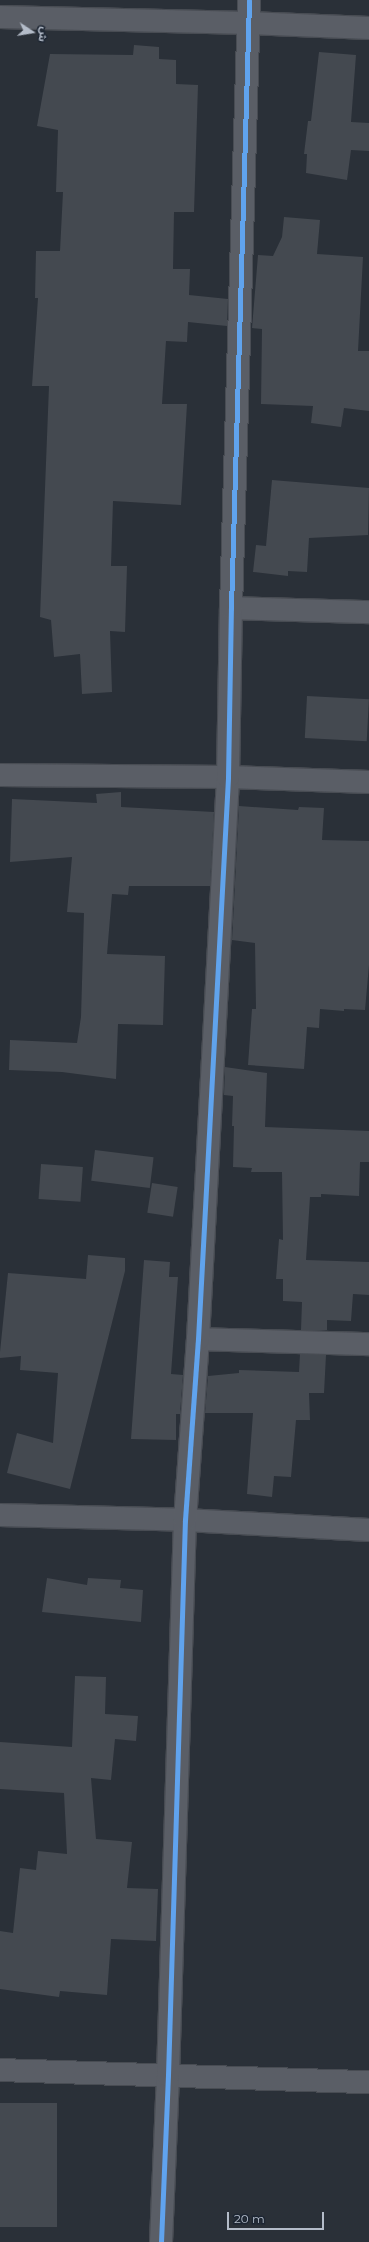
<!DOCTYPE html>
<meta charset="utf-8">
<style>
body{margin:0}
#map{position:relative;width:369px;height:2242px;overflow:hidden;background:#2a3038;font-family:Montserrat,"Noto Sans Arabic",sans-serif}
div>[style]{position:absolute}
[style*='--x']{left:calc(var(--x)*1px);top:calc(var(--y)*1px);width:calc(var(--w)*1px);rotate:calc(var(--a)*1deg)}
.building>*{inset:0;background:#444950;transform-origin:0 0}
.roads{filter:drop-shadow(1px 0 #484c53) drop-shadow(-1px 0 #484c53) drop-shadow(0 1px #484c53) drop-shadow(0 -1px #484c53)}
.minor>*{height:22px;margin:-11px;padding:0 11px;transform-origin:11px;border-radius:11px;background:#5a5e66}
.cycleway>*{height:5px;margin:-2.5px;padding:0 2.5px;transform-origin:2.5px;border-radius:2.5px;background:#60a3ed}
span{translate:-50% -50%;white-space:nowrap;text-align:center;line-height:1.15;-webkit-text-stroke:3px #1d2633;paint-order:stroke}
.north{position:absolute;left:12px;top:12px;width:40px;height:40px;-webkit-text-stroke:3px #1d2633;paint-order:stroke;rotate:102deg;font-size:11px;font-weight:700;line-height:16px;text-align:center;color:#b4bcc9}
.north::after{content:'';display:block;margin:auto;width:14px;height:18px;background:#b4bcc9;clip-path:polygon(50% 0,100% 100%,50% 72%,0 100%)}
.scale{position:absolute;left:227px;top:2212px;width:97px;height:18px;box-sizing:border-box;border:2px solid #b4bcc9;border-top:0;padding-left:5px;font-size:12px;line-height:14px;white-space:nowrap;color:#b4bcc9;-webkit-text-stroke:3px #1d2633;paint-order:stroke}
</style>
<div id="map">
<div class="building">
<div style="clip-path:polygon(134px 45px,159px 47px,159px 59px,176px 60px,176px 84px,198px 85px,194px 212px,174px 212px,173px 269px,190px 269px,189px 295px,228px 299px,227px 326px,188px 322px,187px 342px,166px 341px,162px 404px,187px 404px,181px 505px,113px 501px,111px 566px,127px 566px,125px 632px,110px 631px,112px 692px,82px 694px,80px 654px,54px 657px,51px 620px,40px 617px,49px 386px,32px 386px,38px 298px,35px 298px,36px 251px,60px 251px,63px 192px,56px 192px,58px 130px,37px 126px,50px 54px,133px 55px)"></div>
<div style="clip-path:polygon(319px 52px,356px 55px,351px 122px,369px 123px,369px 151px,351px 150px,347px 180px,306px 173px,307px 154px,304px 154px,308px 121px,311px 121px)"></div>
<div style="clip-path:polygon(284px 217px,320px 220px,317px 254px,363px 257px,358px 351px,369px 351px,369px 411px,344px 408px,341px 427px,311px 423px,313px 406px,261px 404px,262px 329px,252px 328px,258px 255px,273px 256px,282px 237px)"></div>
<div style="clip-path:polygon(272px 480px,369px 488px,368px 535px,309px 538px,307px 572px,288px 571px,288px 576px,253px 572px,256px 545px,266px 546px)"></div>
<div style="left:307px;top:696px;width:62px;height:42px;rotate:3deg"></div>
<div style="clip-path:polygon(121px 792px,121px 807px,214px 812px,210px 886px,129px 886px,128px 895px,112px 894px,107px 954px,165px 956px,163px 1025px,118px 1024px,116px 1079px,62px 1072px,9px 1070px,10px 1040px,77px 1043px,81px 1017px,84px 913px,67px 912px,72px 857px,10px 862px,12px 799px,97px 803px,96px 794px)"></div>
<div style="clip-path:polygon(239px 806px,298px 810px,299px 807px,324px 808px,322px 840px,369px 841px,369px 965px,365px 1010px,344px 1009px,344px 1011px,320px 1009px,319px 1028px,307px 1027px,304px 1069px,248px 1065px,252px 1009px,256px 1009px,255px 943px,232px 940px)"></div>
<div style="clip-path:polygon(225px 1067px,267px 1073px,265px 1127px,369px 1131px,369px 1162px,360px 1162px,359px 1196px,321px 1194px,321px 1197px,310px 1197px,306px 1260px,369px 1262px,369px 1295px,353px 1294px,351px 1321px,327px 1320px,327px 1330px,301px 1330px,302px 1302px,283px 1301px,283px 1279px,276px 1279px,279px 1239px,283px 1240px,282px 1172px,251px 1172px,252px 1168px,233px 1167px,234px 1126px,232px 1126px,233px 1096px,224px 1095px)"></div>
<div style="left:95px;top:1150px;width:59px;height:31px;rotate:7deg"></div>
<div style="left:41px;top:1164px;width:42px;height:35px;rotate:4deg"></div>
<div style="left:152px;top:1183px;width:26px;height:30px;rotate:9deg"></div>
<div style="clip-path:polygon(88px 1255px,125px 1258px,125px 1271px,70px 1489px,7px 1473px,17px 1433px,53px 1443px,58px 1373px,20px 1370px,21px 1356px,0 1358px,0 1352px,8px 1273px,86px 1279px)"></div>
<div style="clip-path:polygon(144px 1260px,170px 1262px,169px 1277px,178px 1277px,171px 1374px,183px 1375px,180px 1414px,176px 1414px,176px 1440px,131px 1439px)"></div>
<div style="clip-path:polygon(300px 1354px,326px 1355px,324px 1393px,309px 1393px,310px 1420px,296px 1420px,291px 1477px,274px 1476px,272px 1497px,247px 1494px,253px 1413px,205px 1413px,208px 1376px,239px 1373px,239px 1370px,299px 1372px)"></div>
<div style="clip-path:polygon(47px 1578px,87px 1585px,88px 1578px,121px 1580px,120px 1588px,143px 1590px,141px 1622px,42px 1612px)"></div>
<div style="clip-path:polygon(75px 1676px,106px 1677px,105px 1714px,138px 1716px,136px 1741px,115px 1739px,111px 1780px,91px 1778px,96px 1839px,132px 1842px,127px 1888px,158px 1889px,156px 1941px,111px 1939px,107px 1995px,60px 1991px,59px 1997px,0 1989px,0 1931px,13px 1933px,20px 1868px,36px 1870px,38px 1851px,67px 1854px,64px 1793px,0 1789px,0 1742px,72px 1747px)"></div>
<div style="left:0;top:2103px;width:57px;height:124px"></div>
</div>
<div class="roads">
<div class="minor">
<div style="--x:0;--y:17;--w:248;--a:1.4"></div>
<div style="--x:248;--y:23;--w:121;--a:2.4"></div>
<div style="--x:231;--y:608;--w:138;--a:1.7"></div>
<div style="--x:0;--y:775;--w:228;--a:0.5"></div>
<div style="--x:228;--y:777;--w:141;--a:2"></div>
<div style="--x:198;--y:1339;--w:171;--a:1.7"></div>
<div style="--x:0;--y:1515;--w:185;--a:1.5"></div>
<div style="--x:185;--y:1520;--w:184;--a:3.1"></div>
<div style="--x:0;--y:2070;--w:369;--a:1.9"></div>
<div style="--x:161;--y:2242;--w:167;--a:-87.6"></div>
<div style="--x:168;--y:2075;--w:555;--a:-88.25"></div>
<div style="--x:185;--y:1520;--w:181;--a:-85.9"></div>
<div style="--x:198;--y:1339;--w:563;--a:-86.94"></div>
<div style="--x:228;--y:777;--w:169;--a:-89"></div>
<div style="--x:231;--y:608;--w:608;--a:-88.3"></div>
</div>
</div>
<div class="cycleway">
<div style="--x:161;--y:2242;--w:167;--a:-87.6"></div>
<div style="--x:168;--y:2075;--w:555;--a:-88.25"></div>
<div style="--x:185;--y:1520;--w:181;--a:-85.9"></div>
<div style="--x:198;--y:1339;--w:563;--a:-86.94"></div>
<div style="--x:228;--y:777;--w:169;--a:-89"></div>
<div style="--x:231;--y:608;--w:608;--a:-88.3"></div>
</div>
<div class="north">ش</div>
<div class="scale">20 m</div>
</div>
